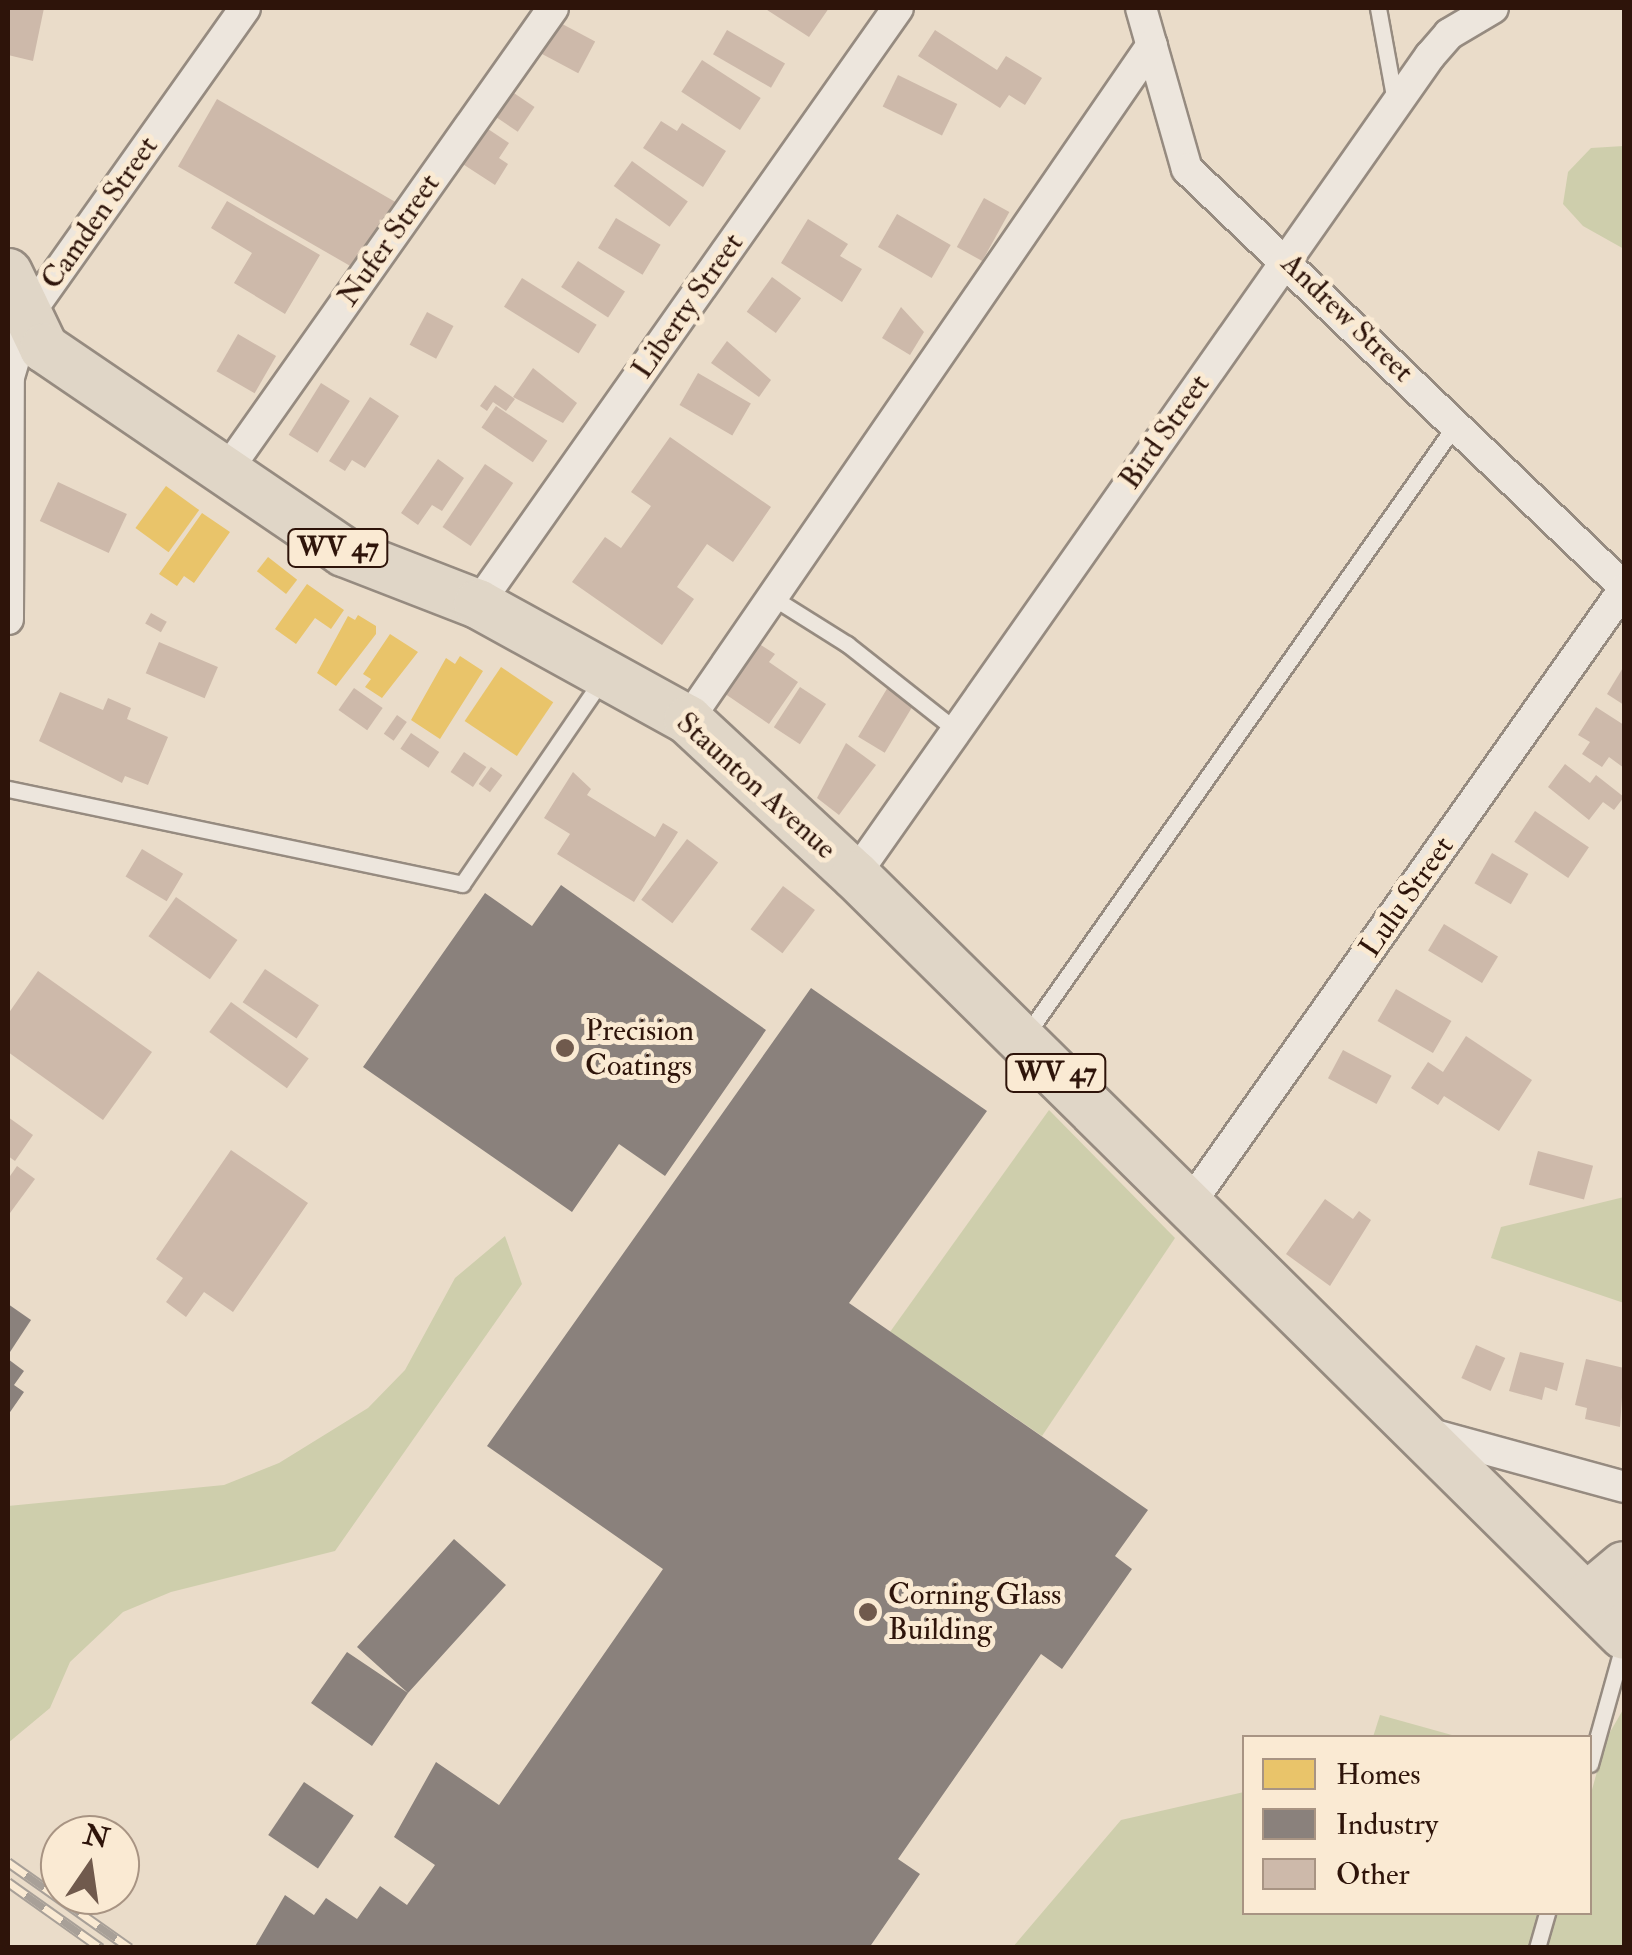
<!DOCTYPE html>
<style>
body{margin:0}
#map{position:relative;width:1632px;height:1955px;overflow:hidden;background:#eadcc9;font-family:"IM FELL Double Pica",serif}
div>[style]{position:absolute}
[style*='--x']{left:calc(var(--x)*1px);top:calc(var(--y)*1px);width:calc(var(--w)*1px);rotate:calc(var(--a)*1deg)}
.green>*{inset:0;background:#ceceac}
.homes>*{inset:0;background:#e9c46a;transform-origin:0 0}
.industry>*{inset:0;background:#8a817c;transform-origin:0 0}
.building>*{inset:0;background:#cdb9aa;transform-origin:0 0}
.roads{filter:drop-shadow(2px 0 #968b80) drop-shadow(-2px 0 #968b80) drop-shadow(0 2px #968b80) drop-shadow(0 -2px #968b80)}
.lane>*{height:15px;margin:-7.5px;padding:0 7.5px;transform-origin:7.5px;border-radius:7.5px;background:#ede6dd}
.street>*{height:30px;margin:-15px;padding:0 15px;transform-origin:15px;border-radius:15px;background:#ede6dd}
.primary>*{height:48px;margin:-24px;padding:0 24px;transform-origin:24px;border-radius:24px;background:#e0d6c7}
.rail>*{height:11px;margin-top:-5.5px;transform-origin:0;background:repeating-linear-gradient(90deg,#faead3 0 22px,#a8a098 0 44px);box-sizing:border-box;border-block:2px solid #a8a098}
.dots>*{width:28px;height:28px;translate:-50% -50%;box-sizing:border-box;border:5px solid #faead3;border-radius:50%}
span{translate:-50% -50%;white-space:nowrap;text-align:center;line-height:1.15;-webkit-text-stroke:10px #faead3;paint-order:stroke}
.shield-label span{padding:2px 8px;background:#faead3;border:2px solid;border-radius:8px;-webkit-text-stroke-width:0}
.shield-label{font-size:28px;color:#2e140a;font-weight:700}
.street-label{font-size:30px;color:#2e140a}
.poi-label{font-size:30px;color:#2e140a}
.left{translate:0 -50%;text-align:left}
.frame{position:absolute;inset:0;border:10px solid #2e140a;pointer-events:none}
.legend{position:absolute;left:1242px;top:1735px;width:350px;height:180px;box-sizing:border-box;background:#faead3;border:2px solid #a89483;margin:0;padding:12px 18px;list-style:none;font-size:30px;color:#2e140a}
.legend li{display:flex;align-items:center;gap:20px;height:50px}
.legend b{width:50px;border:2px solid #a89483}
.north{position:absolute;left:40px;top:1815px;width:100px;height:100px;box-sizing:border-box;background:#faead3;border:2px solid #a89483;border-radius:50%;rotate:13deg;font-size:28px;font-weight:700;line-height:40px;text-align:center;color:#2e140a}
.north::after{content:'';display:block;margin:auto;width:35px;height:45px;background:#705a4d;clip-path:polygon(50% 0,100% 100%,50% 72%,0 100%)}
</style>
<div id="map">
<div class="green">
<div style="clip-path:polygon(1624px 146px,1624px 249px,1583px 226px,1563px 204px,1568px 172px,1591px 148px)"></div>
<div style="clip-path:polygon(1049px 1110px,1175px 1238px,1042px 1436px,890px 1332px)"></div>
<div style="clip-path:polygon(1624px 1197px,1624px 1303px,1491px 1258px,1501px 1227px)"></div>
<div style="clip-path:polygon(505px 1236px,522px 1284px,335px 1551px,171px 1592px,123px 1612px,70px 1662px,50px 1708px,8px 1743px,8px 1506px,224px 1485px,279px 1463px,368px 1408px,405px 1370px,455px 1278px)"></div>
<div style="clip-path:polygon(1624px 1708px,1624px 1947px,1012px 1948px,1121px 1820px,1244px 1792px,1244px 1912px,1590px 1912px,1590px 1797px,1606px 1739px)"></div>
<div style="clip-path:polygon(1380px 1715px,1459px 1737px,1373px 1737px)"></div>
</div>
<div class="homes">
<div style="left:166px;top:486px;width:41px;height:52px;rotate:36deg"></div>
<div style="clip-path:polygon(202px 513px,230px 532px,194px 583px,184px 576px,177px 586px,159px 574px)"></div>
<div style="left:268px;top:557px;width:37px;height:18px;rotate:38deg"></div>
<div style="clip-path:polygon(307px 584px,344px 610px,331px 629px,315px 618px,296px 644px,275px 629px)"></div>
<div style="clip-path:polygon(358px 615px,376px 626px,376px 634px,336px 686px,317px 673px,348px 616px,355px 620px)"></div>
<div style="clip-path:polygon(390px 634px,418px 652px,382px 698px,365px 687px,371px 679px,363px 674px)"></div>
<div style="clip-path:polygon(460px 656px,483px 671px,440px 739px,411px 720px,446px 658px,455px 664px)"></div>
<div style="left:501px;top:667px;width:63px;height:65px;rotate:34deg"></div>
</div>
<div class="industry">
<div style="clip-path:polygon(561px 885px,766px 1030px,665px 1176px,619px 1144px,572px 1212px,363px 1067px,485px 893px,532px 926px)"></div>
<div style="clip-path:polygon(811px 988px,987px 1111px,849px 1303px,1148px 1510px,1115px 1556px,1132px 1569px,1062px 1669px,1041px 1654px,898px 1859px,920px 1874px,869px 1948px,254px 1948px,285px 1895px,314px 1915px,326px 1898px,357px 1919px,380px 1886px,407px 1905px,435px 1865px,394px 1837px,436px 1762px,499px 1805px,663px 1569px,487px 1446px)"></div>
<div style="clip-path:polygon(8px 1304px,31px 1320px,10px 1352px,8px 1350px)"></div>
<div style="clip-path:polygon(8px 1359px,24px 1371px,14px 1385px,24px 1392px,8px 1415px)"></div>
<div style="clip-path:polygon(454px 1539px,506px 1585px,408px 1693px,372px 1746px,311px 1703px,347px 1652px,408px 1693px,357px 1647px)"></div>
<div style="left:304px;top:1782px;width:60px;height:64px;rotate:34deg"></div>
</div>
<div class="building">
<div style="clip-path:polygon(8px 8px,44px 8px,33px 61px,8px 55px)"></div>
<div style="clip-path:polygon(764px 8px,829px 8px,809px 37px)"></div>
<div style="left:551px;top:18px;width:50px;height:36px;rotate:28deg"></div>
<div style="left:727px;top:30px;width:67px;height:28px;rotate:30deg"></div>
<div style="clip-path:polygon(935px 30px,997px 70px,1006px 56px,1042px 78px,1025px 105px,1009px 95px,1000px 108px,918px 56px)"></div>
<div style="left:702px;top:60px;width:70px;height:38px;rotate:33deg"></div>
<div style="left:898px;top:75px;width:66px;height:35px;rotate:26deg"></div>
<div style="left:508px;top:89px;width:32px;height:30px;rotate:34deg"></div>
<div style="left:217px;top:99px;width:207px;height:78px;rotate:30deg"></div>
<div style="clip-path:polygon(661px 121px,677px 131px,682px 123px,726px 151px,703px 187px,643px 148px)"></div>
<div style="clip-path:polygon(479px 123px,509px 143px,499px 158px,508px 164px,495px 185px,455px 159px)"></div>
<div style="left:632px;top:161px;width:69px;height:31px;rotate:36deg"></div>
<div style="left:984px;top:198px;width:29px;height:56px;rotate:29deg"></div>
<div style="clip-path:polygon(227px 201px,320px 255px,285px 314px,234px 283px,252px 253px,211px 228px)"></div>
<div style="left:897px;top:214px;width:62px;height:38px;rotate:30deg"></div>
<div style="left:616px;top:218px;width:52px;height:35px;rotate:31deg"></div>
<div style="clip-path:polygon(808px 219px,848px 244px,840px 256px,862px 269px,842px 302px,781px 263px)"></div>
<div style="left:578px;top:261px;width:56px;height:31px;rotate:33deg"></div>
<div style="left:772px;top:277px;width:36px;height:43px;rotate:36deg"></div>
<div style="left:522px;top:278px;width:88px;height:34px;rotate:32deg"></div>
<div style="clip-path:polygon(901px 307px,924px 332px,910px 355px,882px 338px)"></div>
<div style="left:427px;top:312px;width:30px;height:37px;rotate:28deg"></div>
<div style="left:238px;top:334px;width:44px;height:43px;rotate:30deg"></div>
<div style="clip-path:polygon(727px 341px,771px 380px,759px 397px,711px 363px)"></div>
<div style="clip-path:polygon(533px 368px,577px 403px,563px 423px,513px 397px)"></div>
<div style="left:698px;top:373px;width:61px;height:37px;rotate:30deg"></div>
<div style="left:321px;top:383px;width:34px;height:61px;rotate:32deg"></div>
<div style="clip-path:polygon(495px 385px,515px 399px,506px 411px,493px 402px,487px 411px,480px 406px)"></div>
<div style="clip-path:polygon(370px 397px,399px 416px,365px 468px,352px 460px,345px 471px,329px 461px)"></div>
<div style="left:496px;top:406px;width:62px;height:26px;rotate:34deg"></div>
<div style="clip-path:polygon(670px 437px,771px 507px,733px 562px,707px 544px,677px 587px,694px 599px,662px 645px,572px 582px,605px 537px,621px 548px,651px 506px,631px 492px)"></div>
<div style="clip-path:polygon(438px 459px,464px 478px,442px 511px,432px 505px,418px 525px,401px 513px)"></div>
<div style="left:485px;top:464px;width:34px;height:76px;rotate:34deg"></div>
<div style="left:58px;top:482px;width:76px;height:43px;rotate:25deg"></div>
<div style="left:151px;top:613px;width:18px;height:12px;rotate:29deg"></div>
<div style="clip-path:polygon(753px 640px,775px 654px,769px 662px,798px 682px,769px 724px,718px 689px)"></div>
<div style="left:159px;top:642px;width:64px;height:34px;rotate:23deg"></div>
<div style="clip-path:polygon(1624px 666px,1624px 705px,1607px 694px)"></div>
<div style="left:800px;top:687px;width:31px;height:48px;rotate:33deg"></div>
<div style="left:888px;top:687px;width:31px;height:58px;rotate:31deg"></div>
<div style="left:354px;top:688px;width:35px;height:27px;rotate:35deg"></div>
<div style="clip-path:polygon(60px 692px,103px 710px,108px 698px,131px 708px,127px 719px,168px 737px,148px 785px,125px 776px,122px 783px,39px 741px)"></div>
<div style="clip-path:polygon(1596px 707px,1624px 725px,1624px 768px,1609px 757px,1602px 767px,1582px 754px,1590px 742px,1578px 735px)"></div>
<div style="left:397px;top:715px;width:12px;height:23px;rotate:35deg"></div>
<div style="left:411px;top:733px;width:34px;height:19px;rotate:34deg"></div>
<div style="clip-path:polygon(846px 743px,876px 765px,839px 815px,817px 798px)"></div>
<div style="left:464px;top:752px;width:27px;height:24px;rotate:34deg"></div>
<div style="clip-path:polygon(1565px 764px,1590px 783px,1596px 775px,1624px 797px,1614px 810px,1603px 802px,1589px 820px,1548px 787px)"></div>
<div style="left:491px;top:767px;width:14px;height:21px;rotate:36deg"></div>
<div style="clip-path:polygon(573px 772px,591px 789px,587px 795px,655px 837px,663px 823px,678px 832px,634px 902px,557px 854px,570px 834px,544px 818px)"></div>
<div style="left:1535px;top:811px;width:65px;height:37px;rotate:34deg"></div>
<div style="left:687px;top:839px;width:39px;height:76px;rotate:37deg"></div>
<div style="left:142px;top:849px;width:48px;height:32px;rotate:31deg"></div>
<div style="left:1492px;top:853px;width:42px;height:35px;rotate:30deg"></div>
<div style="left:783px;top:886px;width:40px;height:54px;rotate:37deg"></div>
<div style="left:176px;top:897px;width:75px;height:48px;rotate:35deg"></div>
<div style="left:1444px;top:924px;width:63px;height:31px;rotate:31deg"></div>
<div style="left:265px;top:969px;width:65px;height:40px;rotate:34deg"></div>
<div style="clip-path:polygon(38px 971px,152px 1052px,103px 1120px,8px 1052px,8px 1014px)"></div>
<div style="left:1396px;top:989px;width:64px;height:37px;rotate:30deg"></div>
<div style="left:231px;top:1002px;width:96px;height:37px;rotate:36deg"></div>
<div style="clip-path:polygon(1466px 1036px,1532px 1080px,1499px 1131px,1444px 1096px,1438px 1105px,1411px 1088px,1428px 1062px,1443px 1072px)"></div>
<div style="left:1343px;top:1050px;width:55px;height:32px;rotate:28deg"></div>
<div style="clip-path:polygon(8px 1117px,33px 1135px,15px 1161px,8px 1156px)"></div>
<div style="clip-path:polygon(231px 1150px,308px 1203px,233px 1312px,204px 1292px,186px 1317px,166px 1302px,183px 1278px,156px 1259px)"></div>
<div style="left:1538px;top:1151px;width:57px;height:35px;rotate:15deg"></div>
<div style="clip-path:polygon(17px 1166px,35px 1179px,10px 1213px,8px 1179px)"></div>
<div style="clip-path:polygon(1325px 1199px,1353px 1219px,1359px 1211px,1371px 1220px,1330px 1286px,1286px 1254px)"></div>
<div style="left:1476px;top:1345px;width:32px;height:36px;rotate:24deg"></div>
<div style="clip-path:polygon(1520px 1352px,1564px 1363px,1557px 1391px,1545px 1387px,1542px 1400px,1509px 1391px)"></div>
<div style="clip-path:polygon(1586px 1359px,1624px 1368px,1620px 1427px,1585px 1419px,1587px 1408px,1575px 1405px)"></div>
</div>
<div class="roads">
<div class="lane">
<div style="--x:1378;--y:8;--w:96;--a:79.7"></div>
<div style="--x:772;--y:597;--w:89;--a:32.1"></div>
<div style="--x:847;--y:644;--w:139;--a:38.3"></div>
<div style="--x:8;--y:789;--w:464;--a:11.8"></div>
<div style="--x:462;--y:884;--w:250;--a:-55.6"></div>
<div style="--x:1024;--y:1038;--w:751;--a:-54.87"></div>
<div style="--x:1590;--y:1764;--w:127;--a:-74.4"></div>
<div style="--x:1537;--y:1948;--w:37;--a:-74"></div>
</div>
<div class="street">
<div style="--x:1141;--y:8;--w:167;--a:74.1"></div>
<div style="--x:1187;--y:169;--w:605;--a:43.73"></div>
<div style="--x:225;--y:473;--w:569;--a:-54.8"></div>
<div style="--x:478;--y:604;--w:729;--a:-54.83"></div>
<div style="--x:8;--y:619;--w:242;--a:-89.8"></div>
<div style="--x:9;--y:377;--w:64;--a:-73.6"></div>
<div style="--x:27;--y:316;--w:377;--a:-54.7"></div>
<div style="--x:688;--y:720;--w:819;--a:-55.5"></div>
<div style="--x:855;--y:875;--w:1001;--a:-54.93"></div>
<div style="--x:1430;--y:56;--w:29;--a:-49"></div>
<div style="--x:1449;--y:34;--w:51;--a:-30.6"></div>
<div style="--x:1189;--y:1205;--w:754;--a:-54.77"></div>
<div style="--x:1427;--y:1433;--w:204;--a:15.3"></div>
</div>
<div class="primary">
<div style="--x:8;--y:273;--w:83;--a:64.4"></div>
<div style="--x:44;--y:348;--w:363;--a:34.2"></div>
<div style="--x:344;--y:552;--w:144;--a:21.2"></div>
<div style="--x:478;--y:604;--w:240;--a:28.9"></div>
<div style="--x:688;--y:720;--w:228;--a:42.9"></div>
<div style="--x:855;--y:875;--w:1081;--a:44.66"></div>
<div style="--x:1587;--y:1597;--w:48;--a:-40"></div>
</div>
</div>
<div class="rail">
<div style="--x:8;--y:1862;--w:149;--a:35.2"></div>
<div style="--x:8;--y:1882;--w:114;--a:35.4"></div>
</div>
<div class="dots">
<div style="left:565px;top:1048px;background:#705a4d"></div>
<div style="left:868px;top:1612px;background:#705a4d"></div>
</div>
<div class="shield-label">
<span style="left:338px;top:548px">WV 47</span>
<span style="left:1056px;top:1073px">WV 47</span>
</div>
<div class="street-label">
<span style="left:100px;top:213px;rotate:-55deg">Camden Street</span>
<span style="left:389px;top:240px;rotate:-55deg">Nufer Street</span>
<span style="left:688px;top:306px;rotate:-55deg">Liberty Street</span>
<span style="left:1347px;top:318px;rotate:44deg">Andrew Street</span>
<span style="left:1165px;top:432px;rotate:-55deg">Bird Street</span>
<span style="left:756px;top:786px;rotate:42deg">Staunton Avenue</span>
<span style="left:1407px;top:897px;rotate:-55deg">Lulu Street</span>
</div>
<div class="poi-label">
<span class="left" style="left:585px;top:1048px">Precision<br>Coatings</span>
<span class="left" style="left:888px;top:1612px">Corning Glass<br>Building</span>
</div>
<div class="frame"></div>
<ul class="legend">
<li><b style="height:28px;background:#e9c46a"></b>Homes</li>
<li><b style="height:28px;background:#8a817c"></b>Industry</li>
<li><b style="height:28px;background:#cdb9aa"></b>Other</li>
</ul>
<div class="north">N</div>
</div>
